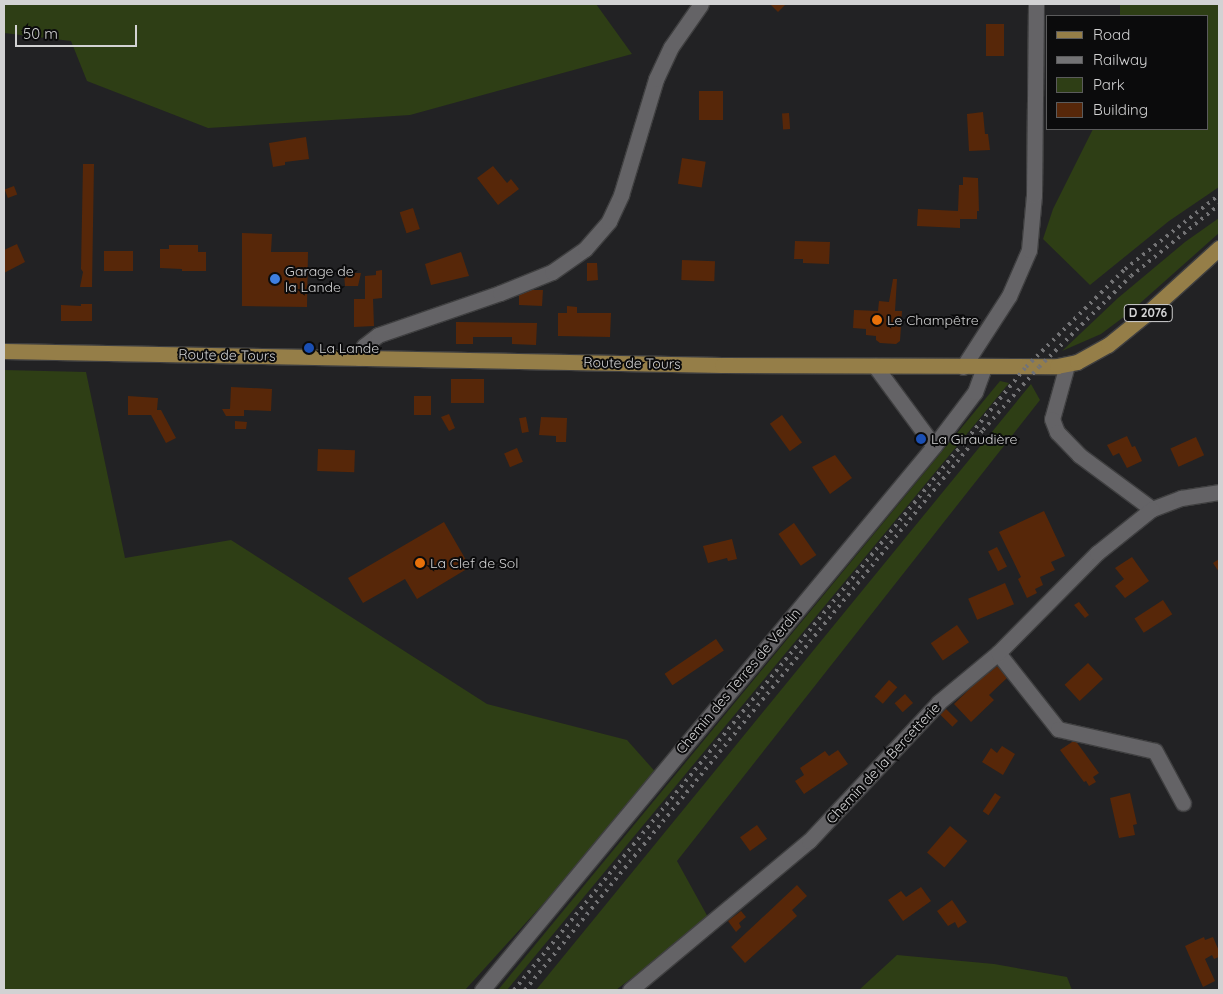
<!DOCTYPE html>
<meta charset="utf-8">
<style>
body{margin:0}
#map{position:relative;width:1223px;height:994px;overflow:hidden;background:#222224;font-family:Quicksand,sans-serif}
div>[style]{position:absolute}
[style*='--x']{left:calc(var(--x)*1px);top:calc(var(--y)*1px);width:calc(var(--w)*1px);rotate:calc(var(--a)*1deg)}
.green>*{inset:0;background:#2e3e15}
.building>*{inset:0;background:#572709;transform-origin:0 0}
.roads{filter:drop-shadow(1px 0 #3f3f40) drop-shadow(-1px 0 #3f3f40) drop-shadow(0 1px #3f3f40) drop-shadow(0 -1px #3f3f40)}
.street>*{height:15px;margin:-7.5px;padding:0 7.5px;transform-origin:7.5px;border-radius:7.5px;background:#646366}
.primary>*{height:15px;margin:-7.5px;padding:0 7.5px;transform-origin:7.5px;border-radius:7.5px;background:#957e48}
.rail>*{height:4px;margin-top:-2px;transform-origin:0;background:repeating-linear-gradient(90deg,#737375 0 2.5px,transparent 0 7.5px)}
.dots>*{width:14px;height:14px;translate:-50% -50%;box-sizing:border-box;border:2px solid #0b0b0c;border-radius:50%}
span{translate:-50% -50%;white-space:nowrap;text-align:center;line-height:1.15;-webkit-text-stroke:4px #0b0b0c;paint-order:stroke}
.shield-label span{padding:1px 4px;background:#0b0b0c;border:1px solid;border-radius:4px;-webkit-text-stroke-width:0}
.shield-label{font-size:12px;color:#d2d2d3;font-weight:700}
.poi-label{font-size:14px;color:#d2d2d3}
.left{translate:0 -50%;text-align:left}
.street-label{font-size:14px;color:#d2d2d3}
.frame{position:absolute;inset:0;border:5px solid #d2d2d3;pointer-events:none}
.legend{position:absolute;left:1046px;top:15px;width:162px;height:115px;box-sizing:border-box;background:#0b0b0c;border:1px solid #5b5b5c;margin:0;padding:6px 9px;list-style:none;font-size:15px;color:#d2d2d3}
.legend li{display:flex;align-items:center;gap:10px;height:25px}
.legend b{width:25px;border:1px solid #5b5b5c}
.scale{position:absolute;left:15px;top:25px;width:122px;height:22px;box-sizing:border-box;border:2px solid #d2d2d3;border-top:0;padding-left:6px;font-size:15px;line-height:18px;white-space:nowrap;color:#d2d2d3;-webkit-text-stroke:4px #0b0b0c;paint-order:stroke}
</style>
<div id="map">
<div class="green">
<div style="clip-path:polygon(4px 4px,596px 4px,632px 54px,410px 115px,208px 128px,87px 81px,71px 41px,4px 33px)"></div>
<div style="clip-path:polygon(1120px 4px,1219px 4px,1219px 187px,1169px 221px,1090px 285px,1043px 239px,1053px 209px,1093px 129px,1207px 129px,1207px 16px,1120px 16px)"></div>
<div style="clip-path:polygon(1219px 218px,1219px 233px,1129px 313px,1101px 334px,1062px 351px,1118px 298px,1185px 242px)"></div>
<div style="clip-path:polygon(4px 370px,86px 372px,125px 558px,231px 540px,487px 704px,627px 740px,659px 776px,465px 990px,4px 990px)"></div>
<div style="clip-path:polygon(1000px 381px,1009px 383px,507px 990px,498px 990px)"></div>
<div style="clip-path:polygon(1031px 384px,1040px 400px,677px 861px,709px 919px,616px 990px,536px 990px)"></div>
<div style="clip-path:polygon(897px 955px,994px 964px,1067px 977px,1072px 990px,859px 990px)"></div>
</div>
<div class="building">
<div style="clip-path:polygon(770px 4px,786px 4px,778px 12px)"></div>
<div style="left:986px;top:24px;width:18px;height:32px"></div>
<div style="left:699px;top:91px;width:24px;height:29px"></div>
<div style="clip-path:polygon(983px 112px,985px 134px,988px 134px,990px 150px,969px 151px,967px 114px)"></div>
<div style="left:789px;top:113px;width:16px;height:7px;rotate:86deg"></div>
<div style="clip-path:polygon(306px 137px,309px 159px,285px 162px,285px 165px,273px 167px,269px 143px)"></div>
<div style="left:682px;top:158px;width:24px;height:26px;rotate:9deg"></div>
<div style="clip-path:polygon(83px 164px,94px 164px,92px 287px,80px 287px,83px 272px,81px 269px)"></div>
<div style="clip-path:polygon(493px 166px,507px 183px,511px 179px,519px 189px,498px 205px,477px 178px)"></div>
<div style="clip-path:polygon(963px 177px,978px 178px,979px 211px,977px 211px,977px 219px,960px 219px,960px 228px,917px 226px,918px 209px,958px 211px,959px 185px,963px 185px)"></div>
<div style="left:14px;top:186px;width:9px;height:10px;rotate:69deg"></div>
<div style="left:413px;top:208px;width:22px;height:14px;rotate:72deg"></div>
<div style="clip-path:polygon(242px 233px,272px 234px,271px 252px,308px 252px,307px 307px,242px 306px)"></div>
<div style="clip-path:polygon(795px 241px,830px 242px,829px 264px,803px 263px,803px 259px,794px 259px)"></div>
<div style="clip-path:polygon(17px 244px,25px 262px,4px 273px,4px 250px)"></div>
<div style="clip-path:polygon(169px 245px,198px 245px,198px 252px,206px 252px,206px 271px,182px 271px,182px 269px,160px 268px,160px 249px,169px 249px)"></div>
<div style="left:104px;top:251px;width:29px;height:20px"></div>
<div style="clip-path:polygon(461px 252px,469px 276px,431px 285px,425px 264px)"></div>
<div style="left:682px;top:260px;width:33px;height:20px;rotate:2deg"></div>
<div style="clip-path:polygon(587px 263px,597px 263px,598px 280px,587px 281px)"></div>
<div style="clip-path:polygon(382px 270px,382px 298px,373px 299px,374px 326px,354px 327px,354px 299px,365px 299px,365px 276px,376px 275px,376px 271px)"></div>
<div style="clip-path:polygon(344px 273px,361px 273px,358px 286px,345px 286px)"></div>
<div style="clip-path:polygon(893px 279px,897px 279px,895px 311px,902px 311px,900px 341px,896px 344px,880px 343px,876px 340px,876px 336px,866px 335px,866px 329px,853px 328px,854px 310px,878px 311px,879px 301px,889px 302px)"></div>
<div style="clip-path:polygon(527px 290px,543px 290px,542px 306px,519px 305px,519px 292px)"></div>
<div style="clip-path:polygon(81px 304px,92px 304px,92px 321px,61px 321px,61px 305px,81px 306px)"></div>
<div style="clip-path:polygon(567px 306px,577px 307px,577px 313px,611px 313px,610px 337px,558px 336px,558px 313px,567px 313px)"></div>
<div style="clip-path:polygon(456px 322px,537px 323px,536px 345px,512px 344px,512px 337px,473px 337px,473px 344px,456px 344px)"></div>
<div style="left:451px;top:379px;width:33px;height:24px"></div>
<div style="clip-path:polygon(231px 387px,272px 389px,271px 411px,244px 410px,244px 416px,226px 416px,222px 409px,230px 409px)"></div>
<div style="clip-path:polygon(128px 396px,158px 398px,157px 410px,161px 410px,176px 438px,166px 443px,151px 415px,128px 415px)"></div>
<div style="left:414px;top:396px;width:17px;height:19px"></div>
<div style="clip-path:polygon(449px 414px,455px 428px,449px 431px,441px 417px)"></div>
<div style="left:782px;top:415px;width:34px;height:15px;rotate:54deg"></div>
<div style="left:526px;top:417px;width:15px;height:7px;rotate:79deg"></div>
<div style="clip-path:polygon(541px 417px,567px 418px,566px 442px,556px 442px,556px 436px,539px 435px)"></div>
<div style="clip-path:polygon(235px 421px,247px 422px,246px 429px,235px 429px)"></div>
<div style="clip-path:polygon(1127px 436px,1132px 447px,1135px 446px,1142px 461px,1127px 468px,1119px 453px,1113px 456px,1107px 445px)"></div>
<div style="left:1196px;top:437px;width:20px;height:28px;rotate:66deg"></div>
<div style="left:517px;top:448px;width:15px;height:14px;rotate:67deg"></div>
<div style="left:318px;top:449px;width:37px;height:22px;rotate:2deg"></div>
<div style="clip-path:polygon(835px 455px,852px 478px,830px 494px,812px 467px)"></div>
<div style="clip-path:polygon(1044px 511px,1065px 556px,1051px 562px,1055px 570px,1040px 577px,1043px 585px,1035px 589px,1037px 593px,1027px 598px,1018px 579px,1021px 577px,999px 532px)"></div>
<div style="clip-path:polygon(444px 522px,470px 567px,417px 599px,405px 579px,363px 603px,348px 578px)"></div>
<div style="left:794px;top:523px;width:39px;height:19px;rotate:55deg"></div>
<div style="clip-path:polygon(732px 539px,737px 559px,728px 561px,727px 558px,708px 563px,703px 546px)"></div>
<div style="left:997px;top:547px;width:22px;height:10px;rotate:63deg"></div>
<div style="clip-path:polygon(1132px 557px,1149px 581px,1125px 598px,1115px 586px,1124px 579px,1115px 568px)"></div>
<div style="clip-path:polygon(1219px 559px,1219px 572px,1213px 563px)"></div>
<div style="left:1005px;top:583px;width:23px;height:40px;rotate:67deg"></div>
<div style="left:1163px;top:600px;width:17px;height:34px;rotate:57deg"></div>
<div style="clip-path:polygon(1079px 602px,1089px 615px,1085px 618px,1074px 605px)"></div>
<div style="left:957px;top:625px;width:21px;height:32px;rotate:55deg"></div>
<div style="left:716px;top:639px;width:14px;height:62px;rotate:56deg"></div>
<div style="left:1088px;top:663px;width:22px;height:32px;rotate:47deg"></div>
<div style="clip-path:polygon(997px 666px,1008px 677px,989px 695px,994px 700px,971px 722px,954px 704px,987px 672px,989px 673px)"></div>
<div style="left:889px;top:680px;width:11px;height:22px;rotate:41deg"></div>
<div style="left:905px;top:694px;width:12px;height:14px;rotate:48deg"></div>
<div style="left:946px;top:709px;width:17px;height:8px;rotate:45deg"></div>
<div style="clip-path:polygon(1075px 740px,1099px 773px,1093px 777px,1096px 782px,1089px 786px,1086px 781px,1084px 782px,1060px 750px)"></div>
<div style="clip-path:polygon(1002px 746px,1015px 754px,1003px 775px,982px 762px,991px 748px,997px 753px)"></div>
<div style="clip-path:polygon(838px 750px,848px 764px,804px 794px,795px 781px,804px 775px,800px 768px,825px 751px,829px 756px)"></div>
<div style="left:995px;top:793px;width:7px;height:22px;rotate:34deg"></div>
<div style="clip-path:polygon(1130px 793px,1137px 824px,1133px 825px,1135px 835px,1119px 838px,1110px 798px)"></div>
<div style="left:757px;top:825px;width:17px;height:21px;rotate:54deg"></div>
<div style="left:950px;top:826px;width:23px;height:35px;rotate:41deg"></div>
<div style="clip-path:polygon(797px 885px,807px 896px,792px 910px,797px 916px,745px 963px,731px 947px)"></div>
<div style="clip-path:polygon(921px 887px,931px 901px,903px 921px,888px 900px,901px 891px,906px 897px)"></div>
<div style="clip-path:polygon(952px 900px,967px 922px,958px 928px,955px 922px,948px 926px,937px 911px)"></div>
<div style="clip-path:polygon(741px 911px,746px 917px,739px 923px,741px 927px,736px 932px,728px 921px)"></div>
<div style="clip-path:polygon(1204px 937px,1205px 940px,1213px 937px,1219px 951px,1219px 957px,1214px 959px,1212px 955px,1205px 959px,1215px 981px,1203px 987px,1185px 946px)"></div>
</div>
<div class="roads">
<div class="street">
<div style="--x:359;--y:358;--w:13;--a:-67"></div>
<div style="--x:364;--y:346;--w:18;--a:-38"></div>
<div style="--x:378;--y:335;--w:129;--a:-19"></div>
<div style="--x:500;--y:293;--w:56;--a:-22"></div>
<div style="--x:552;--y:272;--w:40;--a:-34.9"></div>
<div style="--x:585;--y:249;--w:37;--a:-49"></div>
<div style="--x:609;--y:221;--w:29;--a:-65"></div>
<div style="--x:621;--y:195;--w:121;--a:-73.2"></div>
<div style="--x:656;--y:79;--w:35;--a:-65"></div>
<div style="--x:671;--y:47;--w:52;--a:-55.1"></div>
<div style="--x:1067;--y:365;--w:56;--a:105.5"></div>
<div style="--x:1052;--y:419;--w:14;--a:69"></div>
<div style="--x:1057;--y:432;--w:32;--a:46"></div>
<div style="--x:1079;--y:455;--w:91;--a:36.5"></div>
<div style="--x:1152;--y:509;--w:31;--a:-21"></div>
<div style="--x:1181;--y:498;--w:38;--a:-9"></div>
<div style="--x:875;--y:366;--w:99;--a:53.6"></div>
<div style="--x:963;--y:367;--w:85;--a:-57.1"></div>
<div style="--x:1009;--y:296;--w:50;--a:-66.5"></div>
<div style="--x:1029;--y:250;--w:55;--a:-84.8"></div>
<div style="--x:1034;--y:195;--w:191;--a:-89.4"></div>
<div style="--x:998;--y:653;--w:97;--a:51.7"></div>
<div style="--x:1058;--y:729;--w:99;--a:12.8"></div>
<div style="--x:1155;--y:751;--w:59;--a:61.7"></div>
<div style="--x:482;--y:990;--w:707;--a:-50.28"></div>
<div style="--x:934;--y:446;--w:68;--a:-52.8"></div>
<div style="--x:975;--y:392;--w:27;--a:-70"></div>
<div style="--x:630;--y:990;--w:233;--a:-39.8"></div>
<div style="--x:809;--y:841;--w:190;--a:-46.9"></div>
<div style="--x:939;--y:702;--w:77;--a:-39.7"></div>
<div style="--x:998;--y:653;--w:141;--a:-45.3"></div>
<div style="--x:1097;--y:553;--w:70;--a:-38.7"></div>
</div>
<div class="primary">
<div style="--x:4;--y:351;--w:718;--a:1.12"></div>
<div style="--x:722;--y:365;--w:335;--a:0.2"></div>
<div style="--x:1057;--y:366;--w:20;--a:-11"></div>
<div style="--x:1077;--y:362;--w:35;--a:-29"></div>
<div style="--x:1108;--y:345;--w:48;--a:-39"></div>
<div style="--x:1145;--y:315;--w:100;--a:-42.2"></div>
</div>
</div>
<div class="rail">
<div style="--x:514;--y:990;--w:806;--a:-50.59"></div>
<div style="--x:1026;--y:367;--w:139;--a:-44.7"></div>
<div style="--x:1125;--y:269;--w:120;--a:-38.2"></div>
<div style="--x:525;--y:990;--w:723;--a:-50.72"></div>
<div style="--x:983;--y:430;--w:84;--a:-48.4"></div>
<div style="--x:1039;--y:367;--w:129;--a:-44.7"></div>
<div style="--x:1131;--y:276;--w:113;--a:-38.9"></div>
</div>
<div class="dots">
<div style="left:275px;top:279px;background:#3f7fe0"></div>
<div style="left:877px;top:320px;background:#e8710a"></div>
<div style="left:309px;top:348px;background:#1a4fb4"></div>
<div style="left:921px;top:439px;background:#1a4fb4"></div>
<div style="left:420px;top:563px;background:#e8710a"></div>
</div>
<div class="shield-label">
<span style="left:1148px;top:313px">D 2076</span>
</div>
<div class="poi-label">
<span class="left" style="left:285px;top:279px">Garage de<br>la Lande</span>
<span class="left" style="left:887px;top:320px">Le Champêtre</span>
<span class="left" style="left:319px;top:348px">La Lande</span>
<span class="left" style="left:931px;top:439px">La Giraudière</span>
<span class="left" style="left:430px;top:563px">La Clef de Sol</span>
</div>
<div class="street-label">
<span style="left:227px;top:355px;rotate:1deg">Route de Tours</span>
<span style="left:632px;top:363px;rotate:1deg">Route de Tours</span>
<span style="left:738px;top:681px;rotate:-50deg">Chemin des Terres de Verdin</span>
<span style="left:883px;top:763px;rotate:-47deg">Chemin de la Bercetterie</span>
</div>
<div class="frame"></div>
<ul class="legend">
<li><b style="height:6px;background:#957e48"></b>Road</li>
<li><b style="height:6px;background:#737375"></b>Railway</li>
<li><b style="height:14px;background:#2e3e15"></b>Park</li>
<li><b style="height:14px;background:#572709"></b>Building</li>
</ul>
<div class="scale">50 m</div>
</div>
